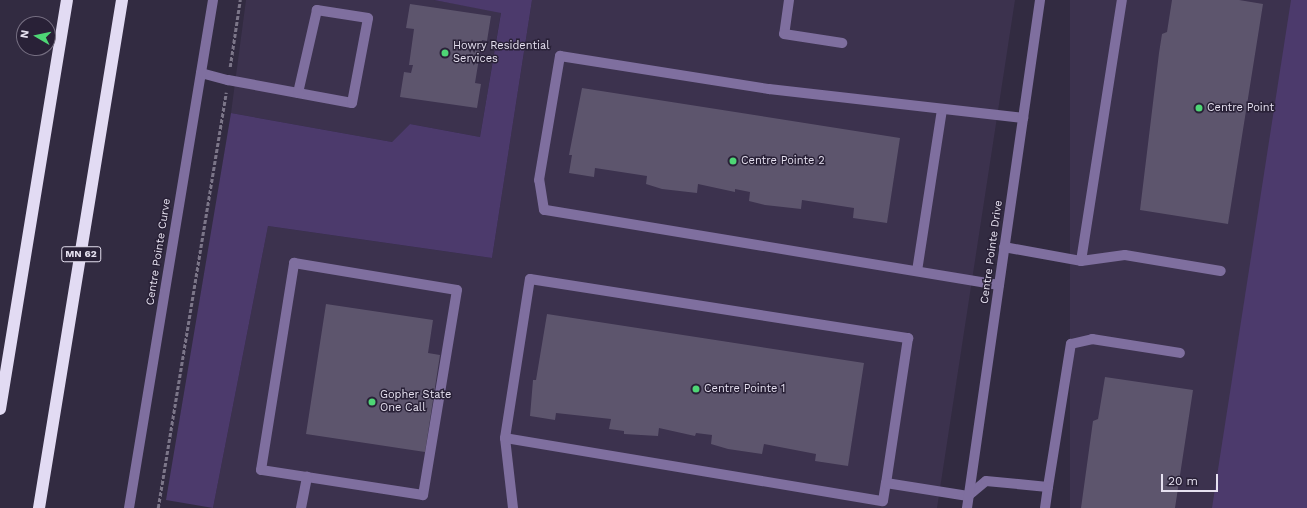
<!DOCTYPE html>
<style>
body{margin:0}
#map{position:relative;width:1307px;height:508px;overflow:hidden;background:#322b41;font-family:"Work Sans",sans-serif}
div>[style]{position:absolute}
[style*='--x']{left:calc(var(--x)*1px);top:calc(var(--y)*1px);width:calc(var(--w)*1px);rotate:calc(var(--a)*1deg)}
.built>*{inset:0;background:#3c324e;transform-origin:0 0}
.green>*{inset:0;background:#4c3a6c}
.building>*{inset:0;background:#5d556d}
.path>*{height:2.5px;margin-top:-1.25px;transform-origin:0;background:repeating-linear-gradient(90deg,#7c7689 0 4px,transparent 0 6px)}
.minor>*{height:10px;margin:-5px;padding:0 5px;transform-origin:5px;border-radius:5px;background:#7f6f9f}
.highway>*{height:12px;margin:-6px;padding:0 6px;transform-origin:6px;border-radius:6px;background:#e2dbf3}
.dots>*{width:11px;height:11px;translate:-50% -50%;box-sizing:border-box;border:2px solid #292137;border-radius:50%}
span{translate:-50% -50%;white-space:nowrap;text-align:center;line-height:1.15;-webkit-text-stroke:3px #292137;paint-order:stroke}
.shield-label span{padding:1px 3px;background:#292137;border:1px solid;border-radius:3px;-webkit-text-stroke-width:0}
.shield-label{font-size:10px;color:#e6e1f0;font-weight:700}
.poi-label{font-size:11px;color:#e6e1f0}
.left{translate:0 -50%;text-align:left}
.street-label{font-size:11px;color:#e6e1f0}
.north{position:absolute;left:16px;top:16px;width:40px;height:40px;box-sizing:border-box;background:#292137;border:1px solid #756e81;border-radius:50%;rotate:279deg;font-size:11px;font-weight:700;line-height:16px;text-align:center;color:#e6e1f0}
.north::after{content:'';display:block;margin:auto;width:14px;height:18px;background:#4ed675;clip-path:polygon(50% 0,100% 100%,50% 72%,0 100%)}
.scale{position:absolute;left:1161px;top:474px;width:57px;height:18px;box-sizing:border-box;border:2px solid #e6e1f0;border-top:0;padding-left:5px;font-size:12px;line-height:14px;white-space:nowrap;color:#e6e1f0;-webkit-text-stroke:3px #292137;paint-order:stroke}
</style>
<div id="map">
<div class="built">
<div style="clip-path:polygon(246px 0,434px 0,501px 12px,480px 137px,410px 124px,392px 142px,231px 113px)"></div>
<div style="clip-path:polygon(532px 0,1015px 0,937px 508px,213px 508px,268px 226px,492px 258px)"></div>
<div style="left:1070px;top:0;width:221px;height:514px"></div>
</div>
<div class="green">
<div style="clip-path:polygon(434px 0,532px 0,492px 258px,268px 226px,213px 508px,166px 500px,231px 113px,392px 142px,410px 124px,480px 137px,501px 13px)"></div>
<div style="clip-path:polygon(1291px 0,1307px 0,1307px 508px,1212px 508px)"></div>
</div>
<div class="building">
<div style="clip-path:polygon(1172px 0,1239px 0,1263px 4px,1228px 224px,1140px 210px,1159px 53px,1162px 34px,1167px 32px)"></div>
<div style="clip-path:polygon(410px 4px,491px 16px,487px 41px,482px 40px,475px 83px,481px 84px,477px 108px,400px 97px,404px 72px,411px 73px,413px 65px,409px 65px,414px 29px,406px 28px)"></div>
<div style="clip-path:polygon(582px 88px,900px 138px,887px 223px,853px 218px,854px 208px,802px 200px,801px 209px,765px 205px,749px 201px,750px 192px,735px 189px,735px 192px,698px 184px,697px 193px,662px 189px,646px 184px,647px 176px,595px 168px,594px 177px,569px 173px,572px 155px,569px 155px)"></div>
<div style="clip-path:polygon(326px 304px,433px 320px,428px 353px,440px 355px,425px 452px,306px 434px)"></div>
<div style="clip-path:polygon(547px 314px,864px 363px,848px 466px,815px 461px,816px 454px,764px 444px,762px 454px,728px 449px,711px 444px,712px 435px,696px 433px,695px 436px,659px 428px,658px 436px,624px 434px,624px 431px,609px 429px,611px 419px,556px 413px,555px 420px,530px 416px,533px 380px,536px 380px)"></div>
<div style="clip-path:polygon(1105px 377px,1193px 390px,1175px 508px,1081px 508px,1093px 421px,1098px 419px)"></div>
</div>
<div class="path">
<div style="--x:230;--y:67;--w:68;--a:-81.5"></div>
<div style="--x:158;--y:508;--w:421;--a:-80.7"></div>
</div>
<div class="minor">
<div style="--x:789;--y:0;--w:34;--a:98"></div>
<div style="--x:784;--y:34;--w:59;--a:8.8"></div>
<div style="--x:201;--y:73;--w:28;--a:15"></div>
<div style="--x:228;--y:80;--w:126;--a:10.5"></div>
<div style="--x:352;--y:103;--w:86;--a:-79.3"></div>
<div style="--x:368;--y:18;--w:52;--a:-171.1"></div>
<div style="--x:317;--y:10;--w:85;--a:102.9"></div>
<div style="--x:1004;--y:247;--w:78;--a:10.3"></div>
<div style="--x:1081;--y:261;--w:264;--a:-81.1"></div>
<div style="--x:1081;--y:261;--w:44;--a:-7.8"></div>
<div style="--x:1125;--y:255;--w:97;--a:9.5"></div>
<div style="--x:294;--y:263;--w:165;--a:9.4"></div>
<div style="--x:457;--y:290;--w:208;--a:99.4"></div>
<div style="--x:423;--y:495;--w:164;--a:-171.2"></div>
<div style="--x:261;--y:470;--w:210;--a:-80.9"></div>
<div style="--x:917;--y:271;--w:163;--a:-81.2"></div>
<div style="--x:999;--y:285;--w:461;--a:-170.6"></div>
<div style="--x:544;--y:210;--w:30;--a:-99"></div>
<div style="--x:539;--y:180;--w:126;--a:-80.4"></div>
<div style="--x:560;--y:56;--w:212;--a:9"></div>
<div style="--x:769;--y:89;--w:256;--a:6.5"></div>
<div style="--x:505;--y:438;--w:383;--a:9.5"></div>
<div style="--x:883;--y:501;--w:18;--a:-81"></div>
<div style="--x:129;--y:508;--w:515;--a:-80.61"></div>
<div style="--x:301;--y:508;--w:32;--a:-79"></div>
<div style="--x:513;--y:508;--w:70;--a:-96.5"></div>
<div style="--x:505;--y:438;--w:161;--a:-81.1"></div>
<div style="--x:530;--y:279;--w:383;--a:8.9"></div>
<div style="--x:908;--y:338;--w:147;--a:98.6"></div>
<div style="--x:886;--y:483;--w:83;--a:9"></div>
<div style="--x:968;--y:496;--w:23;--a:-40"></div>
<div style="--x:986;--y:481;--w:62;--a:5.5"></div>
<div style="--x:1048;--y:487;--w:145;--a:-80.9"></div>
<div style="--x:1071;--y:344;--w:22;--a:-13"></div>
<div style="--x:1092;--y:339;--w:89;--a:9"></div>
<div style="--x:967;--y:508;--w:513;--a:-81.82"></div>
<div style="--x:1045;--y:508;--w:21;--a:-82"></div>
</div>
<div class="highway">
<div style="--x:0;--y:409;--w:414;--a:-80.7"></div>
<div style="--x:39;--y:508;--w:515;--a:-80.72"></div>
</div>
<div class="dots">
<div style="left:445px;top:53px;background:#4ed675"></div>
<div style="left:1199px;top:108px;background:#4ed675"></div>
<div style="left:733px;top:161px;background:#4ed675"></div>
<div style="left:696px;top:389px;background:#4ed675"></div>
<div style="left:372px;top:402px;background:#4ed675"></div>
</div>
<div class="shield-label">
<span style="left:81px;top:254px">MN 62</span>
</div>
<div class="poi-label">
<span class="left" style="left:453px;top:53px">Howry Residential<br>Services</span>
<span class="left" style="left:1207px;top:108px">Centre Point</span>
<span class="left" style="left:741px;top:161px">Centre Pointe 2</span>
<span class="left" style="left:704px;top:389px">Centre Pointe 1</span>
<span class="left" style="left:380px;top:402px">Gopher State<br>One Call</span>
</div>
<div class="street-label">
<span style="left:159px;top:252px;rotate:-81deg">Centre Pointe Curve</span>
<span style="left:992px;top:252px;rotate:-82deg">Centre Pointe Drive</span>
</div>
<div class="north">N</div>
<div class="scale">20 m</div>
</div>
